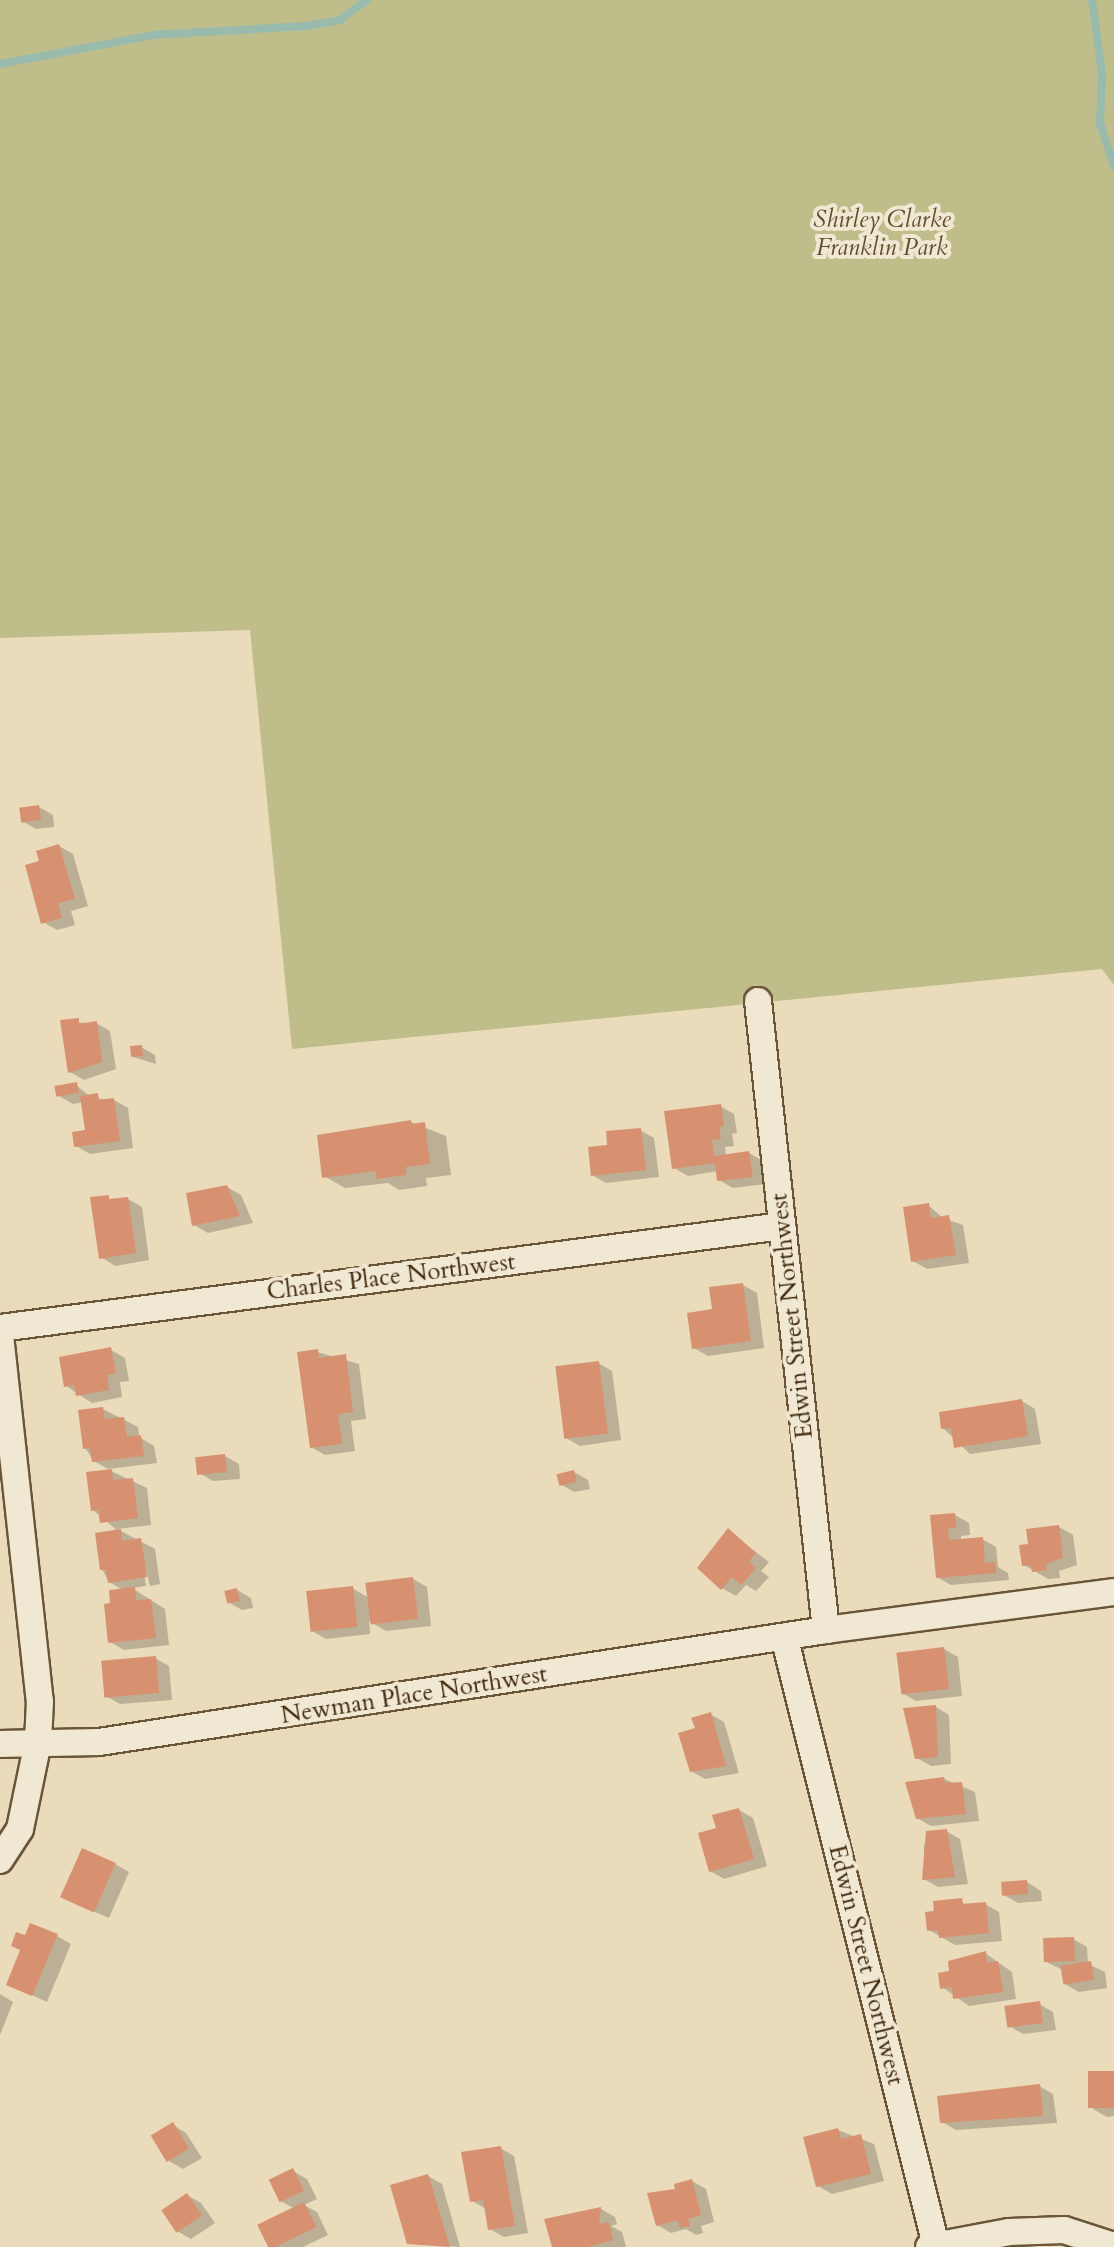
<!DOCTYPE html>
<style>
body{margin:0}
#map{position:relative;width:1114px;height:2247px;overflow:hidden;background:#eadbbb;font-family:Cardo,serif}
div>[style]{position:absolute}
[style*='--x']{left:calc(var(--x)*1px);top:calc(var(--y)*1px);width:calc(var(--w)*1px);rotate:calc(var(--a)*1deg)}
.green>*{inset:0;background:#bfbe8b}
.shadow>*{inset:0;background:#0003}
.stream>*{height:8px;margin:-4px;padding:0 4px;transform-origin:4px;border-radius:4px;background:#98bbae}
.building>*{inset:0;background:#d79171;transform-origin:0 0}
.roads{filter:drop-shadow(2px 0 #6a5537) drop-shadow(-2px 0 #6a5537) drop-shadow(0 2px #6a5537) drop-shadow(0 -2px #6a5537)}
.minor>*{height:26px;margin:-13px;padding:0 13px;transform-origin:13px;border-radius:13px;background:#f1e8d3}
span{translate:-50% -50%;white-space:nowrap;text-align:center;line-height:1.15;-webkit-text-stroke:8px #f1e8d3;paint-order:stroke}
.park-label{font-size:24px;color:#5f4e2b;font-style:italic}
.street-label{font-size:24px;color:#3f280b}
</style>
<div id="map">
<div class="green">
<div style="clip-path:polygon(0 0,1114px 0,1114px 985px,1102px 969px,292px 1049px,250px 630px,0 638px)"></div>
</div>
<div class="shadow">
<div style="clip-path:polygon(39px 807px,53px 815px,54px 827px,36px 829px,22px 821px)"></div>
<div style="clip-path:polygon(59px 846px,73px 854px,88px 906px,71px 911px,75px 925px,57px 930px,43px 922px,42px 863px)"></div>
<div style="clip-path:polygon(63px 1022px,96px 1023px,110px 1031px,116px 1069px,84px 1080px,70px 1072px)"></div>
<div style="clip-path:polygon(141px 1047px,155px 1055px,156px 1064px,133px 1057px)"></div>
<div style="clip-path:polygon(76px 1085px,92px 1098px,114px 1100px,128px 1108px,133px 1148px,90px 1154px,76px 1146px,87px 1132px,83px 1102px,73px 1104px,59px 1096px)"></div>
<div style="clip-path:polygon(720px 1106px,734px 1114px,737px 1133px,732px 1134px,734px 1146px,725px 1147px,726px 1156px,749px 1153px,763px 1161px,766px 1184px,733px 1188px,719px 1180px,718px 1171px,688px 1176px,674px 1168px)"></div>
<div style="clip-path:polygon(411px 1122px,446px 1136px,451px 1175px,426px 1178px,427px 1186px,399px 1190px,388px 1183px,345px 1188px,324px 1176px)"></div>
<div style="clip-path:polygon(640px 1130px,654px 1138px,659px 1177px,606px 1183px,592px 1175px)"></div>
<div style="clip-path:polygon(227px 1187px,241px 1195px,253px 1223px,208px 1233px,194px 1225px)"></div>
<div style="clip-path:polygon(128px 1199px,142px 1207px,149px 1260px,115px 1266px,101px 1257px)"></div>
<div style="clip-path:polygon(928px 1205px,943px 1218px,963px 1225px,969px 1263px,927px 1269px,913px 1261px)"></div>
<div style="clip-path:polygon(743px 1285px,757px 1293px,764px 1348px,708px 1356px,694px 1348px,714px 1311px)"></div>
<div style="clip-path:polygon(111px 1350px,125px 1358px,129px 1381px,120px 1382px,122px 1397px,92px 1403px,66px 1386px)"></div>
<div style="clip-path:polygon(317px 1352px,359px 1364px,366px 1419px,351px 1421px,355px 1451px,325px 1455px,311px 1447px)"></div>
<div style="clip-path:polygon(598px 1363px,612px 1371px,621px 1440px,580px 1446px,566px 1438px)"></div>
<div style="clip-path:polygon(1022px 1401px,1035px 1409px,1041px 1444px,970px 1454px,943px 1428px)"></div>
<div style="clip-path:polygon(103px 1409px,138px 1427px,139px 1437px,154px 1446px,157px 1463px,108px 1469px,94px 1461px,85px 1448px)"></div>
<div style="clip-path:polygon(225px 1456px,239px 1464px,240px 1479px,213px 1481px,199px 1473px)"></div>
<div style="clip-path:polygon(111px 1471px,147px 1488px,151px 1525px,117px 1529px,155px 1549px,160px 1584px,150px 1586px,140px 1547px,146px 1586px,132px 1588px,165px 1609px,169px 1645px,124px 1650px,110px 1642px,112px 1604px,125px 1591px,109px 1582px,102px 1569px,119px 1532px,93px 1510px)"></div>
<div style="clip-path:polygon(574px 1472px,588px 1480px,590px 1489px,574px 1492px,560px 1484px)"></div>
<div style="clip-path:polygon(955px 1515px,969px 1523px,970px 1535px,961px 1536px,961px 1541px,982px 1539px,996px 1547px,998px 1567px,1008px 1573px,1009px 1580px,951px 1585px,937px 1577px,932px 1517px)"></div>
<div style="clip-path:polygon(1059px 1527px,1073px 1535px,1077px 1565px,1059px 1571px,1060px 1578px,1048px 1579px,1024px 1565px,1030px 1546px)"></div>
<div style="clip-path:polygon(728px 1531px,769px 1562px,761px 1571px,769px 1577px,756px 1591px,746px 1585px,736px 1596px,722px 1588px)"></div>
<div style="clip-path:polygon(413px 1579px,427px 1587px,431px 1626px,386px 1631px,369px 1621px,370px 1634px,326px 1639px,312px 1631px,352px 1588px,369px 1598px)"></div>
<div style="clip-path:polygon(237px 1590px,251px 1598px,253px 1608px,242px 1610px,228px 1602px)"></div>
<div style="clip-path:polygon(944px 1649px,958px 1657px,962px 1696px,916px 1701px,902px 1693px)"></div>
<div style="clip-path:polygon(155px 1658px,169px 1666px,172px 1700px,120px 1704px,106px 1696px)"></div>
<div style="clip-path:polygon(936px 1707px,949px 1715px,951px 1764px,931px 1766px,917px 1758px)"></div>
<div style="clip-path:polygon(710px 1714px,724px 1722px,739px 1773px,705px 1779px,691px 1771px)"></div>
<div style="clip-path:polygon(944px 1779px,975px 1792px,979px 1821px,931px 1826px,917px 1818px)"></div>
<div style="clip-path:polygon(739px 1810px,753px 1818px,767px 1866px,724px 1879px,710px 1871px,718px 1829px)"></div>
<div style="clip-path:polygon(946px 1831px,960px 1839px,968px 1884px,938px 1887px,924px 1879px,924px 1845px)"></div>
<div style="clip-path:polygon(115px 1864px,129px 1872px,109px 1918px,76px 1904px)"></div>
<div style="clip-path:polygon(1027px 1882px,1041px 1891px,1042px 1901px,1018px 1903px,1004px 1895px)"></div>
<div style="clip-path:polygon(935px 1903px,985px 1904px,999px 1912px,1002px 1941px,955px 1945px,929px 1930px)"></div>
<div style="clip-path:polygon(57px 1936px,71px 1944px,47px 2002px,8px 1984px,26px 1938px)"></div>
<div style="clip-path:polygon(1073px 1939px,1087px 1947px,1088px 1964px,1105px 1972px,1107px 1988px,1079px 1992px,1065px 1984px,1063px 1970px,1046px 1962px)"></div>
<div style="clip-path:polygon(985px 1953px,1012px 1972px,1016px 1999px,969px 2006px,942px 1987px,952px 1973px)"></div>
<div style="clip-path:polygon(0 1994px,13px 2002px,0 2035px)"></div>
<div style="clip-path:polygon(1039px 2004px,1053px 2012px,1056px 2030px,1023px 2034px,1009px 2026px)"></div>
<div style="clip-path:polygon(1114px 2075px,1114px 2116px,1107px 2117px,1093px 2109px)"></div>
<div style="clip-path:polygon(1039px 2086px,1053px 2094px,1057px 2123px,956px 2130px,942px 2122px)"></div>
<div style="clip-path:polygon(173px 2125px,186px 2133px,202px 2158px,183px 2169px,169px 2161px)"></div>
<div style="clip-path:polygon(838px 2130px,874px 2144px,884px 2181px,832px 2194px,818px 2186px)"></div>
<div style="clip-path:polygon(500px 2148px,514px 2156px,528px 2233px,504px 2237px,490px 2229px,486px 2209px,472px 2201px)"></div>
<div style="clip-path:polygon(293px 2171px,307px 2179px,317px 2199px,304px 2205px,317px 2212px,328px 2235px,303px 2247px,271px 2247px,260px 2225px,295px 2209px,281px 2201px)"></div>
<div style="clip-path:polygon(428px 2176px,442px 2184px,460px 2247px,409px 2242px)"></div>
<div style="clip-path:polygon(692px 2181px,706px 2189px,714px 2222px,701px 2226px,703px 2233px,696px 2235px,686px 2229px,671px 2233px,657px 2225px,660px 2196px)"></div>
<div style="clip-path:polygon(187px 2195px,201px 2203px,215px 2223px,191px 2239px,177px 2231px)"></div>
<div style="clip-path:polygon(601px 2209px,615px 2217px,617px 2224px,611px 2226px,622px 2232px,626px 2247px,554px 2247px,547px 2220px)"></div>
</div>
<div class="stream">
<div style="--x:1092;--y:0;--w:74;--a:82.2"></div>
<div style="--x:1102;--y:73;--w:50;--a:92.3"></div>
<div style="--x:1100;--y:123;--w:46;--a:72.3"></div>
<div style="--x:0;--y:64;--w:157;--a:-10.7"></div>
<div style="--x:154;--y:35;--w:153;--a:-3.4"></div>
<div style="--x:307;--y:26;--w:34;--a:-10"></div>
<div style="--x:340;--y:20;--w:34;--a:-37"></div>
</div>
<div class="building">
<div style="left:39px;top:805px;width:15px;height:20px;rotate:82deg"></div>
<div style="clip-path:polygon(59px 844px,75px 899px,58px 903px,62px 918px,41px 924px,25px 865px,39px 861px,36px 851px)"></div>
<div style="clip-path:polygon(79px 1018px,79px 1024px,97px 1021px,102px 1062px,68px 1073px,60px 1020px)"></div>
<div style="left:142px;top:1045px;width:11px;height:12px;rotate:85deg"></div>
<div style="left:77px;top:1082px;width:11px;height:23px;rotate:80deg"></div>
<div style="clip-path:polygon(98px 1093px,99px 1100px,114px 1098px,120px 1141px,74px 1147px,72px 1132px,85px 1130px,80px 1096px)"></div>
<div style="clip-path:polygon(721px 1104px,724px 1126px,719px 1127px,721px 1139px,712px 1140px,714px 1156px,749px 1151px,753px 1177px,717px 1181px,715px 1163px,672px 1169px,664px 1111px)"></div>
<div style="clip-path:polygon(411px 1120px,412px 1124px,425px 1122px,430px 1164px,406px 1167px,406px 1175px,376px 1179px,376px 1171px,322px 1178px,317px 1135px)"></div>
<div style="clip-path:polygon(641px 1128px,646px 1170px,591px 1176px,588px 1147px,607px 1145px,606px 1131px)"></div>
<div style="clip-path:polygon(227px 1185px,240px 1216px,192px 1226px,186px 1193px)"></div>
<div style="clip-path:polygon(109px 1195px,109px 1199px,128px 1197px,136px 1253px,99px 1259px,90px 1197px)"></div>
<div style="clip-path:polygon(929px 1203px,931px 1218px,949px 1215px,956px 1255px,911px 1262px,903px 1207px)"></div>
<div style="clip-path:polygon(743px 1283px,751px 1341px,692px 1349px,687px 1313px,712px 1309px,709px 1287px)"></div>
<div style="clip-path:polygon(111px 1347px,116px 1373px,107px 1375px,109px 1390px,76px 1396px,74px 1385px,64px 1387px,59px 1357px)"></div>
<div style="clip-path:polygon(318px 1349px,319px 1358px,346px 1354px,353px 1412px,338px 1414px,342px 1444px,310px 1448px,297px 1352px)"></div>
<div style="left:599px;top:1361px;width:73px;height:44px;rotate:83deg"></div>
<div style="clip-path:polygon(1022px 1399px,1028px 1436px,954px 1448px,951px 1428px,941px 1429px,939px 1412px)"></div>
<div style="clip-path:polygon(103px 1407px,105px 1419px,124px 1417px,127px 1437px,141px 1435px,144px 1456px,92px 1462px,90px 1448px,83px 1449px,78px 1410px)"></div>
<div style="left:225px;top:1454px;width:18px;height:30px;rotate:84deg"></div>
<div style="clip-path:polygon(112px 1469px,113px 1480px,133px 1478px,138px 1518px,100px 1523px,98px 1510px,91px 1511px,86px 1472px)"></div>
<div style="left:574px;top:1470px;width:12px;height:18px;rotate:76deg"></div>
<div style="clip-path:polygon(955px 1513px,956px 1528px,948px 1529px,949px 1540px,983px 1537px,985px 1563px,995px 1562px,996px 1573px,936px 1578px,930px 1515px)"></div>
<div style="clip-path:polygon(1059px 1525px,1063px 1558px,1046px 1564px,1047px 1570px,1032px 1572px,1031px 1565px,1022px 1566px,1019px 1545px,1028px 1544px,1026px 1529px)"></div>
<div style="clip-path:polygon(728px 1528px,756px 1553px,749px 1561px,756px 1568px,741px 1585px,732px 1577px,721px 1590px,697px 1568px)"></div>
<div style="clip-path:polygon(121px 1529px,122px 1541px,141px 1538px,147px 1577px,108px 1583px,106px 1570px,100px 1570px,95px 1533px)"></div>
<div style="left:413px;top:1577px;width:42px;height:48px;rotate:83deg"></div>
<div style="left:353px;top:1586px;width:41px;height:47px;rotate:84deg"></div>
<div style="clip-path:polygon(135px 1587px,136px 1600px,151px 1599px,156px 1638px,108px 1643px,104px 1604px,110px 1603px,109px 1590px)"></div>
<div style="left:237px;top:1588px;width:13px;height:13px;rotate:77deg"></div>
<div style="left:944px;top:1647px;width:42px;height:48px;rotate:83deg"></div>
<div style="left:156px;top:1656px;width:37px;height:55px;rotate:85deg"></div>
<div style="clip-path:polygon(936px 1705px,938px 1757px,915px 1759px,903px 1708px)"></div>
<div style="clip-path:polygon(711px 1712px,726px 1766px,690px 1772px,678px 1733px,695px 1728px,691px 1718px)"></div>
<div style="clip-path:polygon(944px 1777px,945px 1783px,962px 1782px,966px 1814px,916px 1819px,905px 1782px)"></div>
<div style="clip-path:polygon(739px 1808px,754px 1859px,709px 1872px,698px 1833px,716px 1828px,712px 1815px)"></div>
<div style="clip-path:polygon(947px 1829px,955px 1877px,922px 1880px,926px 1831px)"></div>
<div style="left:82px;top:1848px;width:37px;height:54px;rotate:24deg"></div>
<div style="left:1027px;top:1880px;width:14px;height:26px;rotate:86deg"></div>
<div style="clip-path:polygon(962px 1898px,963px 1904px,986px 1902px,989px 1933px,939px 1938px,938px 1930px,927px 1931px,925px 1912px,934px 1911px,933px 1901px)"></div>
<div style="clip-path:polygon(30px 1923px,58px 1934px,32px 1996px,6px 1985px,20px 1950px,11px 1946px,16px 1932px,25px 1935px)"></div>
<div style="left:1074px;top:1937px;width:24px;height:31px;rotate:88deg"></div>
<div style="clip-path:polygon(986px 1951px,987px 1963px,998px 1961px,1003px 1992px,953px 1999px,952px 1987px,940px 1989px,938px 1973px,949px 1971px,948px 1961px)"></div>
<div style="left:1091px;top:1961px;width:19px;height:31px;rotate:81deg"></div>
<div style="left:1040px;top:2001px;width:22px;height:36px;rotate:82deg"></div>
<div style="left:1114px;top:2071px;width:37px;height:26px;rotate:90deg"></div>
<div style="clip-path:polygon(1040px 2084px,1043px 2116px,940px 2123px,937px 2096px)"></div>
<div style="left:173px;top:2122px;width:31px;height:26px;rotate:59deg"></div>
<div style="clip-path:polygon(838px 2128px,841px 2139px,861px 2134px,871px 2174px,816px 2187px,803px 2137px)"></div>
<div style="clip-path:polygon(501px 2146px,515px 2226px,488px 2230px,483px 2200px,470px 2202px,461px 2152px)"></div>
<div style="left:293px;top:2168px;width:25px;height:27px;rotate:64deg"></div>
<div style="clip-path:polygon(428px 2174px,450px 2247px,407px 2244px,390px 2185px)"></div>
<div style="clip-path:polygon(692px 2179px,701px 2215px,688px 2219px,690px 2226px,680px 2228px,678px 2220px,656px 2226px,647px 2193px,675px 2189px,674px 2184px)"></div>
<div style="left:187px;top:2193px;width:27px;height:31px;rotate:56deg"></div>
<div style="left:304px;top:2202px;width:28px;height:52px;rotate:64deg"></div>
<div style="clip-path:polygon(601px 2207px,599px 2224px,609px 2222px,613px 2240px,587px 2247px,552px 2247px,544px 2219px)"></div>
</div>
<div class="roads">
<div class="minor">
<div style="--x:758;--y:1001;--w:633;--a:83.83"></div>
<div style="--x:0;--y:1328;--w:789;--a:-7.43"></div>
<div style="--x:0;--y:1335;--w:368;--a:83.8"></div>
<div style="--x:40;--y:1701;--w:41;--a:92.8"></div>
<div style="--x:38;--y:1742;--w:89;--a:101.7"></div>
<div style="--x:20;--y:1829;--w:37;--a:123"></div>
<div style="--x:785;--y:1640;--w:624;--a:75.99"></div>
<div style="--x:0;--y:1744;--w:99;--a:-1.2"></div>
<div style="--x:99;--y:1742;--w:736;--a:-8.76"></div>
<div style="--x:826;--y:1630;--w:290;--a:-7.5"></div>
<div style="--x:929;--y:2247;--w:81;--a:-10.6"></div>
<div style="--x:1009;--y:2232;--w:55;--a:-2.1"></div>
<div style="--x:1064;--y:2230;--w:52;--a:17.7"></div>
</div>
</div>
<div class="park-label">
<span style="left:882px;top:234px">Shirley Clarke<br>Franklin Park</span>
</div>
<div class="street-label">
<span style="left:391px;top:1277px;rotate:-7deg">Charles Place Northwest</span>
<span style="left:792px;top:1316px;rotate:-96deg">Edwin Street Northwest</span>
<span style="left:414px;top:1695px;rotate:-9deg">Newman Place Northwest</span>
<span style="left:866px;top:1965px;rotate:76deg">Edwin Street Northwest</span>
</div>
</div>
